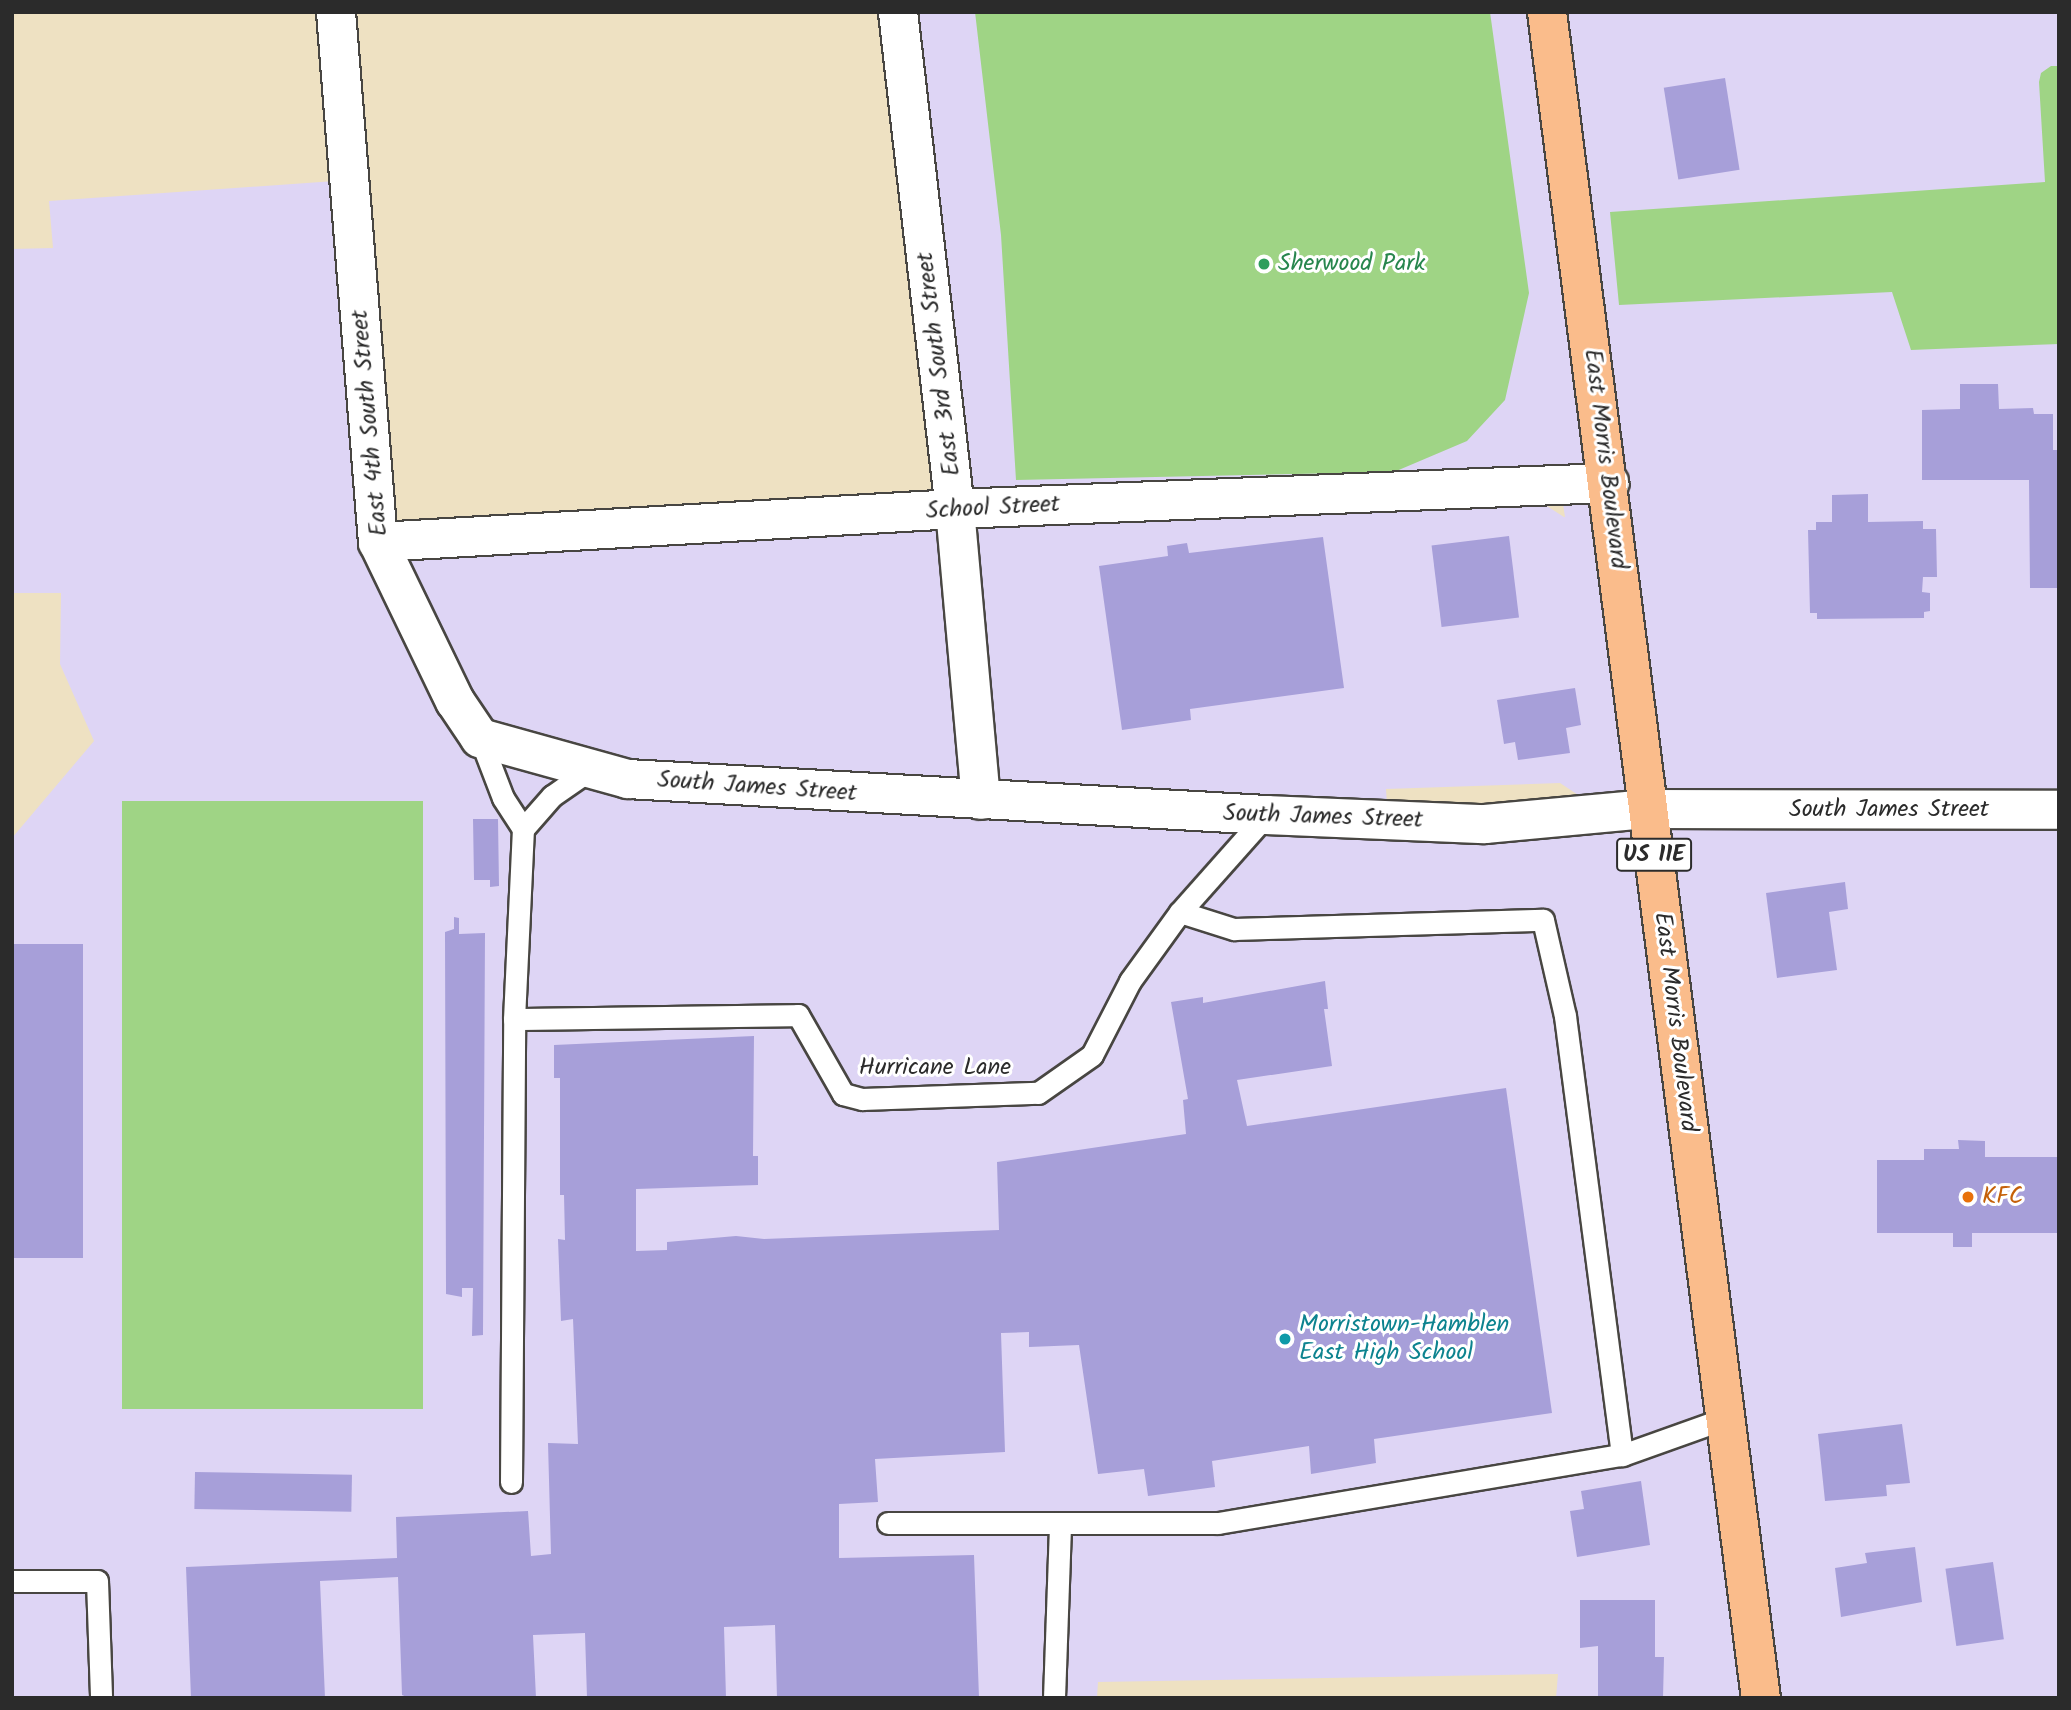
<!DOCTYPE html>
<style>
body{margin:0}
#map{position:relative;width:2071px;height:1710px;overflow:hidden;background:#eee1c2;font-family:Kalam,sans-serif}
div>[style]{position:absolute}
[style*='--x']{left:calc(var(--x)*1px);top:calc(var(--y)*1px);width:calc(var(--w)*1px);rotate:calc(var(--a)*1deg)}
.built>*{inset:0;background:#ded5f5}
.green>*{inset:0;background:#9fd485;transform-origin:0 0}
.building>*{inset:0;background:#a79fd9;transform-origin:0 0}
.roads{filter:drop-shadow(2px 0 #484642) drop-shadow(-2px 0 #484642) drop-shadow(0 2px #484642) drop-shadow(0 -2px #484642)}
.service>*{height:21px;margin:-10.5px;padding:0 10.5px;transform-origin:10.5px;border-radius:10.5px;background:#fff}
.minor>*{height:38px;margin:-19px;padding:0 19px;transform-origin:19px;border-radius:19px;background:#fff}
.primary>*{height:38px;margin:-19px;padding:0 19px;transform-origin:19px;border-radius:19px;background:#fabc8b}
.dots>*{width:19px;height:19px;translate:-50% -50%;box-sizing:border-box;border:4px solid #fff;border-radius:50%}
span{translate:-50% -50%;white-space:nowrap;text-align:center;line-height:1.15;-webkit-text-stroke:6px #fff;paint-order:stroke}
.shield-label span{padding:2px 5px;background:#fff;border:2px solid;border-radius:5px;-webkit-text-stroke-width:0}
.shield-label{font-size:23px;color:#2b2b2b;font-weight:700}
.leisure-label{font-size:24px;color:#27864d}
.left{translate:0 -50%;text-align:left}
.street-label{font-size:24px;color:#2b2b2b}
.food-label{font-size:24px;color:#c56008}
.culture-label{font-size:24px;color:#0d838f}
.frame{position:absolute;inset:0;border:14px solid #2b2b2b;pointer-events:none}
</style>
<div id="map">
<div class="built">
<div style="clip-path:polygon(evenodd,898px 12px,2059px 12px,2059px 1698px,1556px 1698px,1558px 1674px,1098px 1682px,1097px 1698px,12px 1698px,12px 838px,94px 741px,60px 664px,61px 593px,12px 593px,12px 249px,53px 248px,49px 201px,349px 180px,378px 542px,955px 509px,898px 12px,1560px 485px,1565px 517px,1564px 517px,1539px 501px,1560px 485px,898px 12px,1560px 783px,1604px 812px,1388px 820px,1386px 789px,1560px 783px)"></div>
</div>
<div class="green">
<div style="clip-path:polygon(975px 12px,1490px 12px,1529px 293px,1505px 400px,1467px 441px,1394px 472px,1016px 480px,1001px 235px)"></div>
<div style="clip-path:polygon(2051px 66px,2059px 66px,2059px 344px,1911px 350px,1892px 292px,1619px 305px,1610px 212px,2045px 182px,2039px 82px,2041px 73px)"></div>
<div style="left:122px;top:801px;width:301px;height:608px"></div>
</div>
<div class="building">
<div style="left:1725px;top:78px;width:93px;height:62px;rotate:81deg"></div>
<div style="clip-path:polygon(1960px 384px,1998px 384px,1999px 409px,2033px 408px,2034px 414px,2053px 414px,2053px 450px,2059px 450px,2059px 588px,2030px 588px,2029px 480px,1922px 480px,1922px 410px,1960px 409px)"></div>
<div style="clip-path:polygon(1868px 494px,1868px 522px,1923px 521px,1923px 529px,1936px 529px,1937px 577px,1923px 577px,1922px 592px,1930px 593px,1930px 611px,1924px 612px,1924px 618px,1817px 619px,1817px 613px,1810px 613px,1808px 530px,1816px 530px,1816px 522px,1832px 522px,1832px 495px)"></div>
<div style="left:1509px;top:536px;width:82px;height:78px;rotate:83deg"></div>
<div style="clip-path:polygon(1323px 537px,1344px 688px,1190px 709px,1191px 720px,1122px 730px,1099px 566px,1168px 556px,1167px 546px,1187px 543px,1189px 553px)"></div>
<div style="clip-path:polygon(1575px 688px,1581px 725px,1566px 728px,1570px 753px,1518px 760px,1515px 742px,1504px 744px,1497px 700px)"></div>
<div style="clip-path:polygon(473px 819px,498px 819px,499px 886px,490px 887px,490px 880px,474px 880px)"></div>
<div style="clip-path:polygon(1845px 882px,1848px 909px,1829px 912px,1837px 970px,1777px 978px,1766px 893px)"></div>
<div style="clip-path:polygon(454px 917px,459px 918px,459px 934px,485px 933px,483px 1335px,472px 1336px,473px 1288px,462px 1288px,462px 1297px,446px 1294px,445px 932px,454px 929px)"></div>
<div style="left:12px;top:944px;width:71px;height:314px"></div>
<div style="clip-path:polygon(1325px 981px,1328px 1009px,1324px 1009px,1332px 1066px,1237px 1080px,1247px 1126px,1506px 1088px,1552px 1413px,1374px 1439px,1376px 1463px,1311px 1474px,1309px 1446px,1212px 1461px,1215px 1487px,1148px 1496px,1144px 1469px,1098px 1474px,1079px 1345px,1029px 1347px,1029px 1332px,1001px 1333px,1005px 1452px,875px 1459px,878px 1502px,839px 1504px,839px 1558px,974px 1555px,979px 1698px,777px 1698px,775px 1625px,724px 1627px,726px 1698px,587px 1698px,585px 1633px,533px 1635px,536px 1698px,409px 1698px,402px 1695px,398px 1577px,320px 1581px,325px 1698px,191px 1698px,186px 1567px,397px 1558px,396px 1517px,528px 1511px,531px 1556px,551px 1554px,548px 1443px,578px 1444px,573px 1319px,561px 1321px,558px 1239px,565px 1240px,564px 1195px,560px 1195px,560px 1078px,554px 1078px,554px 1045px,754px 1036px,753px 1156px,758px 1156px,758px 1185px,636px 1189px,636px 1251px,667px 1250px,667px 1242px,736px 1236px,764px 1239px,999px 1230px,997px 1162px,1186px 1134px,1183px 1100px,1188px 1099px,1171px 1002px,1203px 997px,1203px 1003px)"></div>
<div style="clip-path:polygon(1958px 1140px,1985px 1141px,1985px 1157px,2059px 1157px,2058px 1233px,1972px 1233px,1972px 1247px,1953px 1247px,1953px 1233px,1877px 1233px,1877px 1160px,1924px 1160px,1924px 1149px,1959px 1149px)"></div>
<div style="clip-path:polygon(1902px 1424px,1910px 1483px,1886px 1485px,1887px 1496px,1825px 1501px,1818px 1434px)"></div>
<div style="left:195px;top:1472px;width:157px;height:37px;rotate:1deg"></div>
<div style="clip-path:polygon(1641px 1481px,1650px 1545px,1577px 1557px,1570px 1511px,1584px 1509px,1581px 1491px)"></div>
<div style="clip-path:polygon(1915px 1547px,1922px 1602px,1841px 1617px,1835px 1568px,1867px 1563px,1865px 1553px)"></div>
<div style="left:1993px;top:1562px;width:78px;height:48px;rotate:82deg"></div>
<div style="clip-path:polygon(1580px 1600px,1655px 1600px,1655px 1657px,1664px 1657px,1663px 1698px,1598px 1698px,1598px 1646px,1580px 1648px)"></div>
</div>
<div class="roads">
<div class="service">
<div style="--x:480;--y:738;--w:64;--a:69"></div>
<div style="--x:503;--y:798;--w:37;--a:57"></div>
<div style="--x:1180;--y:912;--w:57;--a:17.5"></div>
<div style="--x:1234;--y:929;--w:309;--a:-1.7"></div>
<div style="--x:1543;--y:920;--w:98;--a:77.1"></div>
<div style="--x:1565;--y:1016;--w:443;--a:82.6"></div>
<div style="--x:514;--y:1019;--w:284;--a:-0.8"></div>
<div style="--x:798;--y:1015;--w:91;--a:60.3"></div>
<div style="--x:843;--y:1094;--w:20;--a:15"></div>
<div style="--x:862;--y:1099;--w:176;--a:-2"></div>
<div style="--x:1038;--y:1093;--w:66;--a:-35.1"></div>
<div style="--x:1092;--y:1055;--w:83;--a:-62.8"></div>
<div style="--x:1130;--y:981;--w:85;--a:-54.1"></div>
<div style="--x:1180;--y:912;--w:130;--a:-48.4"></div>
<div style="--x:511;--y:1482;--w:463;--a:-89.6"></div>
<div style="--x:514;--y:1019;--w:190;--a:-87.3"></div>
<div style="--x:523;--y:829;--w:44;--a:-48.7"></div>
<div style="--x:552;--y:796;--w:44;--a:-34.8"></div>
<div style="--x:888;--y:1523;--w:330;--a:0"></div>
<div style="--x:1218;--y:1523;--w:410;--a:-9.6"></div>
<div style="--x:1622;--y:1455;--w:110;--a:-19.6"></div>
<div style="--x:12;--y:1581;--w:85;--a:0"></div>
<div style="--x:97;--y:1581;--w:117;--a:88"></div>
<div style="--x:1054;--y:1698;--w:175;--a:-88"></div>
</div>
<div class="minor">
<div style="--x:336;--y:12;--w:532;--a:85.47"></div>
<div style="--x:378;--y:542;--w:177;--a:64.2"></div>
<div style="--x:455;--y:701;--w:45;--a:56"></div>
<div style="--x:480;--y:738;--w:154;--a:15.5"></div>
<div style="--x:628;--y:779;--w:639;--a:3.23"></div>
<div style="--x:1266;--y:815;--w:219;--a:2.4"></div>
<div style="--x:1485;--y:824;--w:164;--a:-5.3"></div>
<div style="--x:1648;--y:809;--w:411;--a:0.1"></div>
<div style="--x:898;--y:12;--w:500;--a:83.46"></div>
<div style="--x:955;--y:509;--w:292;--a:84.9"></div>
<div style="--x:378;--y:542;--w:578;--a:-3.27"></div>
<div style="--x:955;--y:509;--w:655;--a:-2.28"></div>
</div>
<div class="primary">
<div style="--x:1547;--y:12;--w:1700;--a:82.77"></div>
</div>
</div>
<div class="dots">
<div style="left:1264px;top:264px;background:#2e9e5b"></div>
<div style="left:1968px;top:1197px;background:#e8710a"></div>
<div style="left:1285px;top:1339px;background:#0f9aa8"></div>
</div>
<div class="shield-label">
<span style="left:1654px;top:855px">US 11E</span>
</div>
<div class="leisure-label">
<span class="left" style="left:1278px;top:264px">Sherwood Park</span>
</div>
<div class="street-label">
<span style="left:939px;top:364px;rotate:-97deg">East 3rd South Street</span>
<span style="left:370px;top:423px;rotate:-95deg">East 4th South Street</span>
<span style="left:1605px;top:459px;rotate:83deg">East Morris Boulevard</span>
<span style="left:993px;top:508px;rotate:-3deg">School Street</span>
<span style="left:757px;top:787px;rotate:4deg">South James Street</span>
<span style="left:1889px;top:810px">South James Street</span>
<span style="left:1323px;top:817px;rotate:2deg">South James Street</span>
<span style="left:1675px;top:1022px;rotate:83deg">East Morris Boulevard</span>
<span style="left:935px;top:1068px">Hurricane Lane</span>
</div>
<div class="food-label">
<span class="left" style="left:1982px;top:1197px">KFC</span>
</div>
<div class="culture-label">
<span class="left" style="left:1299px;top:1339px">Morristown-Hamblen<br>East High School</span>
</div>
<div class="frame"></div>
</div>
